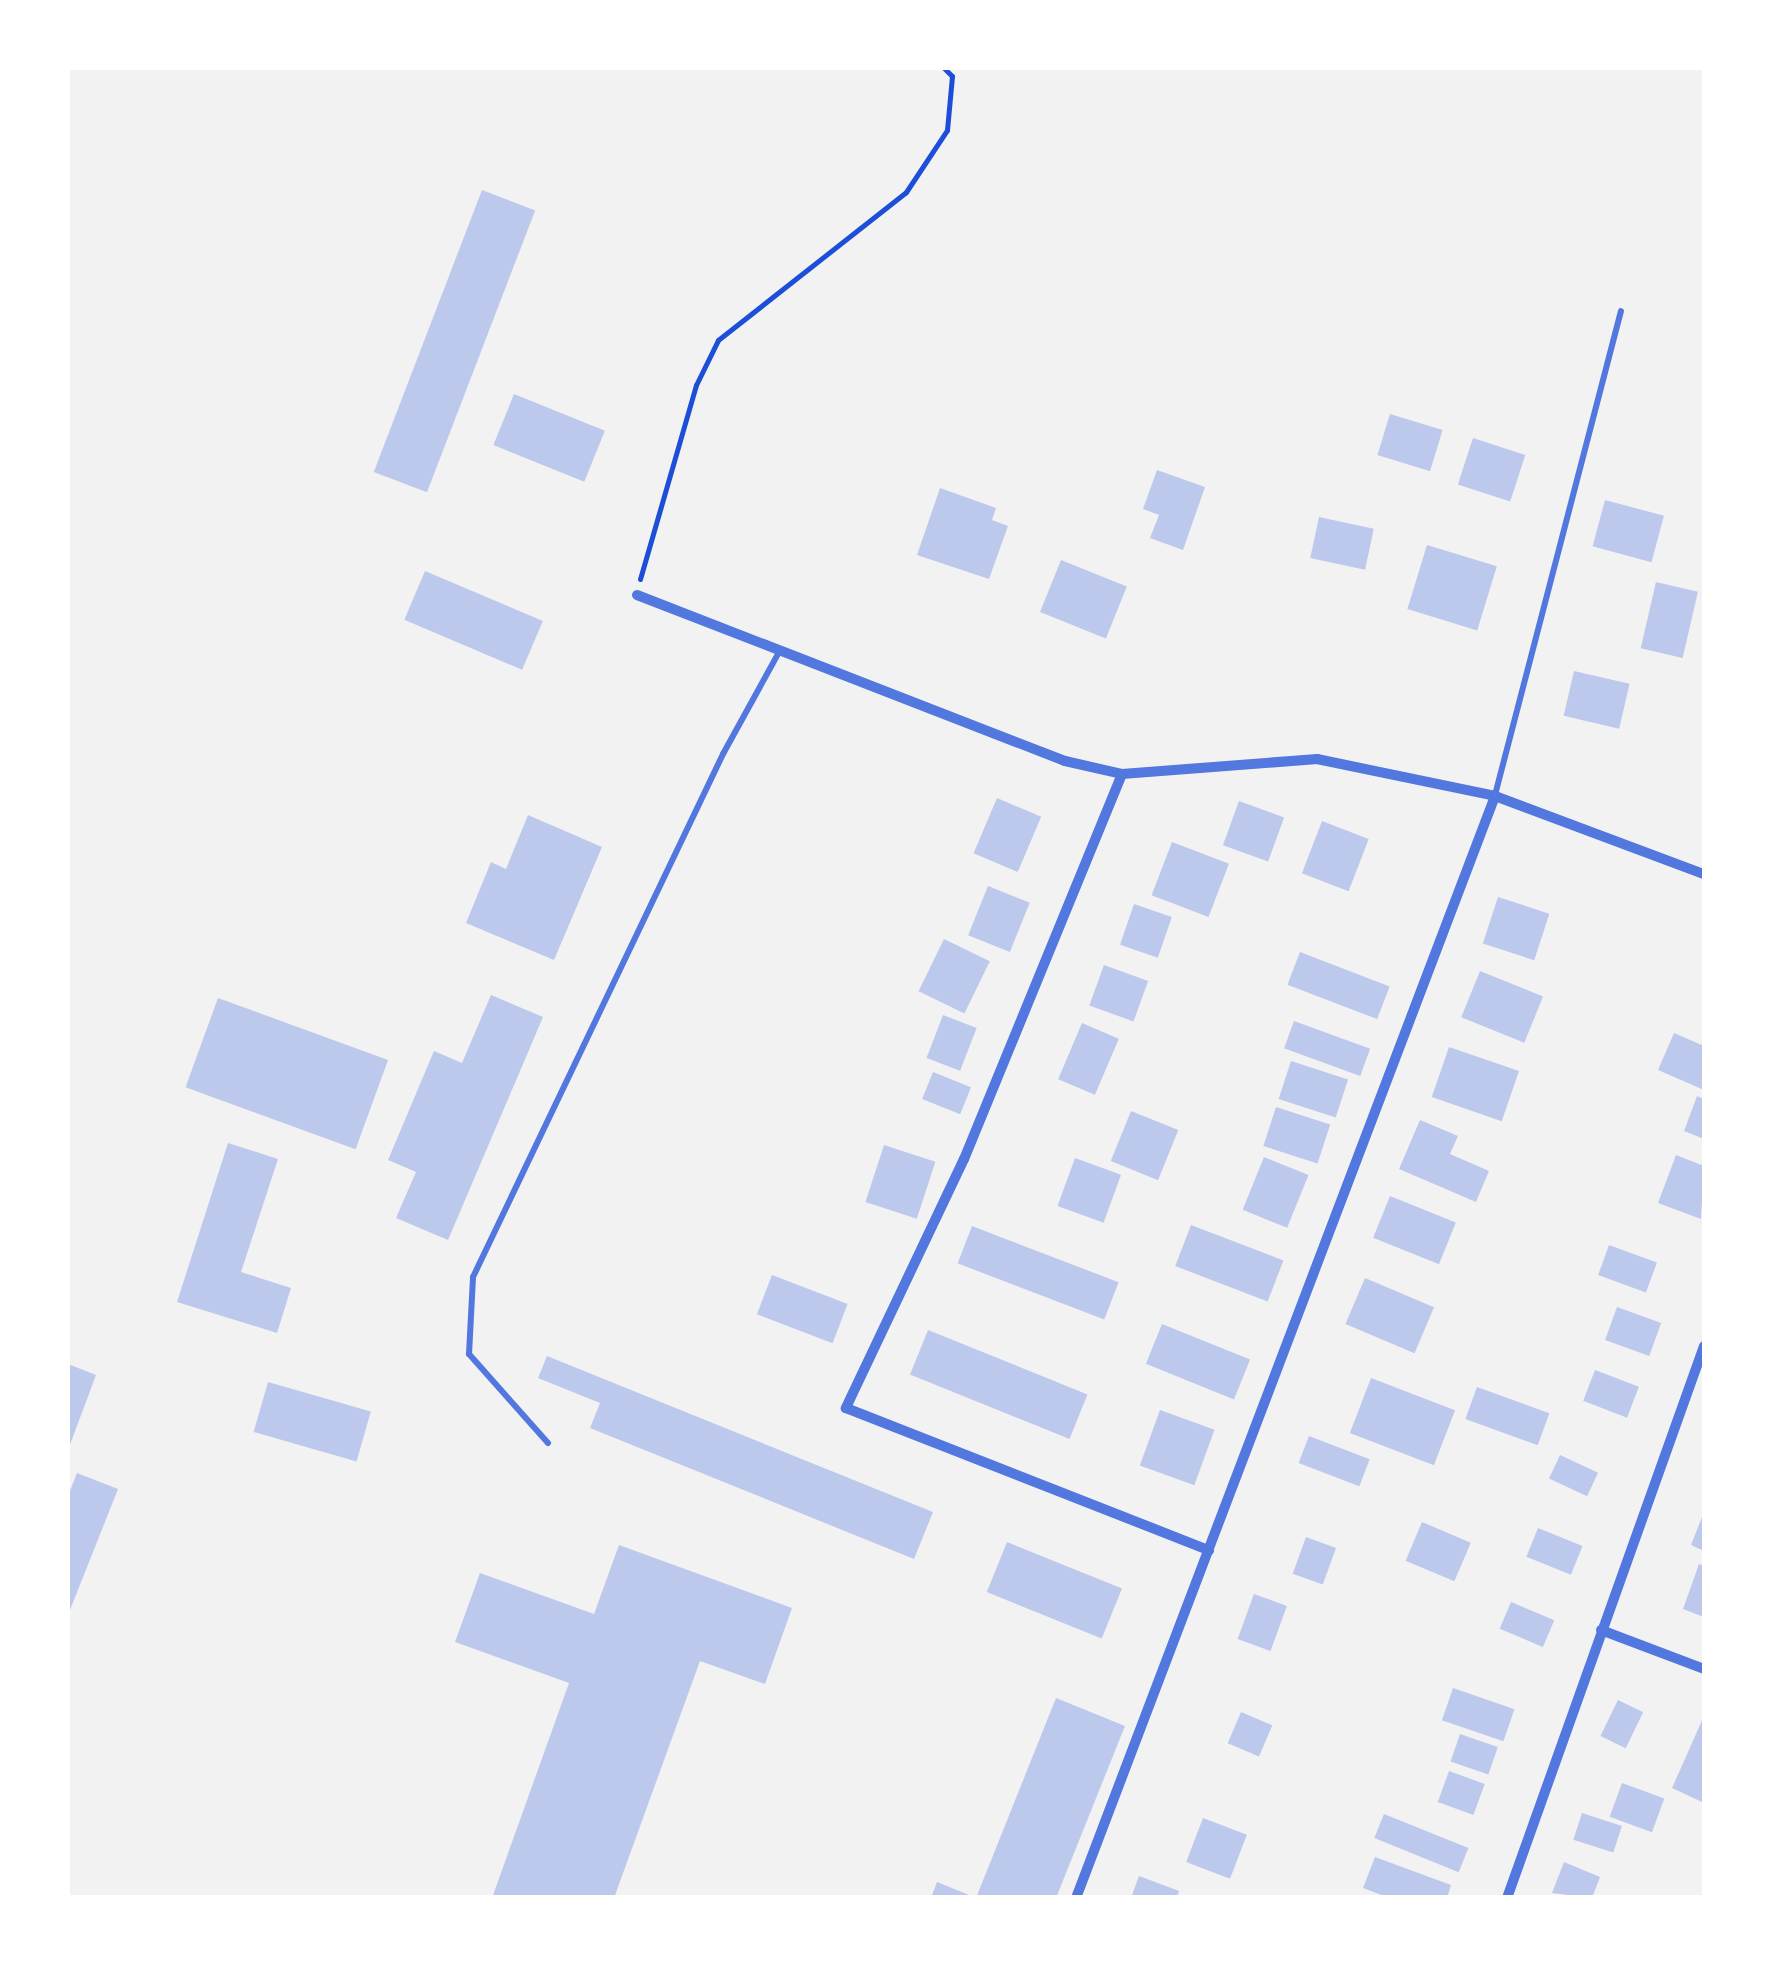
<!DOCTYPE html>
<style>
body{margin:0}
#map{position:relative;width:1772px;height:1965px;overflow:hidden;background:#f2f2f2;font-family:Roboto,sans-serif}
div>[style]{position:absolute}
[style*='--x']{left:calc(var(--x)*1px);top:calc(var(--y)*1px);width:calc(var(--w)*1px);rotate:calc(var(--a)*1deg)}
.building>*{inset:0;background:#bdc9ec;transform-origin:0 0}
.path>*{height:5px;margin:-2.5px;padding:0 2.5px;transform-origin:2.5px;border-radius:2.5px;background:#1d4ed8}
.service>*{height:6px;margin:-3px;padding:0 3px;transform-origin:3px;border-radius:3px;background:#5277de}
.minor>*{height:10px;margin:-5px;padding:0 5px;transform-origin:5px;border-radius:5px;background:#5277de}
span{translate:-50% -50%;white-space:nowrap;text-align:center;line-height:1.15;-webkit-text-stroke:9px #fff;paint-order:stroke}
.frame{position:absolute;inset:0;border:70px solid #fff;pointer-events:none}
</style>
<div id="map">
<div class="building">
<div style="left:482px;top:190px;width:57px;height:302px;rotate:21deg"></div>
<div style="left:514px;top:394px;width:98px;height:55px;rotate:22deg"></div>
<div style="left:1390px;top:414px;width:55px;height:43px;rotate:17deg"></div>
<div style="left:1473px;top:438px;width:55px;height:49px;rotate:18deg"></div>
<div style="clip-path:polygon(1157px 470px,1205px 487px,1183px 550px,1150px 538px,1159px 515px,1143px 509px)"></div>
<div style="clip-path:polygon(940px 488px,996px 508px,992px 520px,1008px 526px,989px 579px,917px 555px)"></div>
<div style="left:1605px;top:500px;width:61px;height:48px;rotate:15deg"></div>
<div style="left:1319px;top:517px;width:56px;height:42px;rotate:12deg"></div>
<div style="left:1427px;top:545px;width:73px;height:67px;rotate:17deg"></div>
<div style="left:1061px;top:560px;width:71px;height:56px;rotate:22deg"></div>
<div style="left:425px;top:571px;width:128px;height:53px;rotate:23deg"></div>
<div style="left:1656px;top:582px;width:43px;height:68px;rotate:13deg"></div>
<div style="left:1574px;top:671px;width:57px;height:46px;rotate:13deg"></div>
<div style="left:997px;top:798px;width:48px;height:60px;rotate:23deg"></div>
<div style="left:1239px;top:801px;width:48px;height:47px;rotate:20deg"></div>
<div style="clip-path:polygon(528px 815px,602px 847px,554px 960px,466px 923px,491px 862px,506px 869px)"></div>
<div style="left:1322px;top:821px;width:50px;height:56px;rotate:21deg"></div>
<div style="left:1172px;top:842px;width:61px;height:57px;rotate:21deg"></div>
<div style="left:988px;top:886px;width:45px;height:53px;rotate:22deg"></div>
<div style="left:1498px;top:897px;width:54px;height:49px;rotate:18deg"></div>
<div style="left:1134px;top:904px;width:40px;height:43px;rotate:19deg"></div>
<div style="left:944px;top:939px;width:51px;height:58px;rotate:26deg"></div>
<div style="left:1300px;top:952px;width:96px;height:35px;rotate:21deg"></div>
<div style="left:1104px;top:965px;width:47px;height:43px;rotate:20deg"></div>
<div style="left:1480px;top:971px;width:68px;height:50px;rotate:22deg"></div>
<div style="clip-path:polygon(491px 995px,543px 1017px,448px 1240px,396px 1218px,416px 1172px,388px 1160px,434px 1051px,462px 1063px)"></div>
<div style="left:218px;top:998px;width:181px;height:95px;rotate:20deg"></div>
<div style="left:943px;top:1015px;width:36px;height:46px;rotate:21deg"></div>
<div style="left:1294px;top:1021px;width:81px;height:29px;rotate:20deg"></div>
<div style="left:1082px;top:1023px;width:40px;height:61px;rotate:23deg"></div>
<div style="clip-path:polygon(1674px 1033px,1704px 1046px,1704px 1090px,1658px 1070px)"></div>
<div style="left:1449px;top:1047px;width:74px;height:53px;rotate:19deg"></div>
<div style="left:1291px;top:1061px;width:60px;height:40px;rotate:18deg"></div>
<div style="left:933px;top:1072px;width:41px;height:29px;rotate:22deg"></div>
<div style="clip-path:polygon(1697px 1096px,1704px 1099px,1704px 1139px,1684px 1131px)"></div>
<div style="left:1276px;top:1107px;width:57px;height:41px;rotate:18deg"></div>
<div style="left:1131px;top:1111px;width:51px;height:54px;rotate:22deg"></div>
<div style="clip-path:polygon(1420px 1120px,1458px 1136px,1450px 1154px,1489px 1171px,1476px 1202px,1399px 1169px)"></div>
<div style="clip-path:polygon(228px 1143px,278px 1159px,241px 1272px,291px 1288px,277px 1333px,177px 1302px)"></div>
<div style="left:884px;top:1145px;width:54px;height:60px;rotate:18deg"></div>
<div style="clip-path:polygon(1676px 1155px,1704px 1166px,1701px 1219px,1658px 1203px)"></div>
<div style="left:1264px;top:1157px;width:48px;height:57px;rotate:22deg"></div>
<div style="left:1075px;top:1158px;width:49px;height:51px;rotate:20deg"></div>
<div style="left:1390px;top:1196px;width:71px;height:45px;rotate:22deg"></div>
<div style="left:1191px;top:1225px;width:99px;height:44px;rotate:21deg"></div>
<div style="left:972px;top:1226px;width:157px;height:40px;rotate:21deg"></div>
<div style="left:1609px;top:1245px;width:51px;height:32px;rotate:20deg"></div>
<div style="left:772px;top:1275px;width:81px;height:42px;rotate:21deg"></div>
<div style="left:1365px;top:1278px;width:75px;height:50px;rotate:23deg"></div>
<div style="left:1617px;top:1307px;width:47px;height:35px;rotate:20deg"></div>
<div style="left:1162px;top:1324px;width:95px;height:43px;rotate:22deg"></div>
<div style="left:928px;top:1330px;width:172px;height:48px;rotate:22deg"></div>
<div style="clip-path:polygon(547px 1356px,933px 1512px,914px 1559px,590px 1428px,600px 1403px,538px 1378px)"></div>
<div style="clip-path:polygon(68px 1364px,96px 1375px,68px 1450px)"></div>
<div style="left:1595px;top:1370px;width:47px;height:33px;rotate:21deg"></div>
<div style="left:1371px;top:1378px;width:90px;height:59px;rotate:21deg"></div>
<div style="left:268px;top:1382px;width:107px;height:52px;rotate:16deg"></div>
<div style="left:1477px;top:1387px;width:77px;height:34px;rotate:20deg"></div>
<div style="left:1160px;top:1410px;width:58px;height:59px;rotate:20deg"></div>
<div style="left:1309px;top:1436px;width:65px;height:29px;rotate:21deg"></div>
<div style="left:1560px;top:1455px;width:42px;height:26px;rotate:25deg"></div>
<div style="clip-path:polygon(77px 1473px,118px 1489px,68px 1615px,68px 1496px)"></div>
<div style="clip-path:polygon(1704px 1512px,1704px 1551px,1691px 1545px)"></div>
<div style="left:1422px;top:1522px;width:53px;height:42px;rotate:23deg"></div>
<div style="left:1538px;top:1528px;width:48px;height:31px;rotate:22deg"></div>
<div style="left:1306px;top:1537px;width:32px;height:39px;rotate:20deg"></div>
<div style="left:1007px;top:1542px;width:124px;height:54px;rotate:22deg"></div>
<div style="clip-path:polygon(619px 1545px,792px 1608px,765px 1684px,700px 1661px,614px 1898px,492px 1898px,569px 1683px,455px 1642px,480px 1573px,594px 1614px)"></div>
<div style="clip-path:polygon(1699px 1564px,1704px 1566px,1704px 1617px,1683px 1609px)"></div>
<div style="left:1254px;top:1594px;width:35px;height:48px;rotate:20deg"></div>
<div style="left:1511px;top:1602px;width:47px;height:29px;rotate:23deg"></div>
<div style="left:1453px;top:1688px;width:65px;height:34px;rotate:19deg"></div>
<div style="clip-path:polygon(1056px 1698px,1125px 1726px,1056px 1898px,976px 1898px)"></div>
<div style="left:1618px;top:1700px;width:28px;height:40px;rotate:26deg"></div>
<div style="left:1241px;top:1712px;width:34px;height:34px;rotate:23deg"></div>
<div style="clip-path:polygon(1704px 1716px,1704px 1797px,1702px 1802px,1672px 1788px)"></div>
<div style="left:1460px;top:1734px;width:40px;height:29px;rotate:19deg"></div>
<div style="left:1449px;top:1771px;width:38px;height:33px;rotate:20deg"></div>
<div style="left:1622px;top:1783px;width:45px;height:36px;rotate:20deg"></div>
<div style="left:1582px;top:1813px;width:42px;height:28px;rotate:18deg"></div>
<div style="left:1384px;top:1814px;width:91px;height:26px;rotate:22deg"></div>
<div style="left:1203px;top:1818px;width:47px;height:47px;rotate:21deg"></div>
<div style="clip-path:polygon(1375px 1857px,1451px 1885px,1447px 1898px,1389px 1898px,1363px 1888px)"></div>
<div style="clip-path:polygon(1564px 1862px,1600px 1877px,1592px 1898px,1552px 1893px)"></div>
<div style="clip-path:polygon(1139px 1876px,1179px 1891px,1177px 1898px,1131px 1898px)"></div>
<div style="clip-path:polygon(937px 1882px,974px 1897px,974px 1898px,931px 1898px)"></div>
</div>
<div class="path">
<div style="--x:640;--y:579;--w:202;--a:-73.9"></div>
<div style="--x:696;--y:385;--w:50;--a:-63.9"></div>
<div style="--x:718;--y:340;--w:239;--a:-38.2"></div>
<div style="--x:906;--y:192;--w:74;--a:-56.5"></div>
<div style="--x:947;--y:130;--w:54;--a:-84.7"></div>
<div style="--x:952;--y:76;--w:11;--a:-135"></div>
</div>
<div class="service">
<div style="--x:1495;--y:795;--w:500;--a:-75.41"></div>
<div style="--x:548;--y:1443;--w:119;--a:-131.6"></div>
<div style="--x:469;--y:1354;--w:77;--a:-87"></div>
<div style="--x:473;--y:1277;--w:580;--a:-64.45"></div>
<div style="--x:723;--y:754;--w:116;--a:-61.2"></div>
</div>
<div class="minor">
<div style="--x:637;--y:595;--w:459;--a:21.2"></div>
<div style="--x:1065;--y:761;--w:58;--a:12.8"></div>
<div style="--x:1122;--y:774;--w:196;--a:-4.4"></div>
<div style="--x:1317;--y:759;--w:182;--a:11.7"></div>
<div style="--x:1495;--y:796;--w:223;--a:20.5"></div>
<div style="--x:1122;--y:774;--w:416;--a:112.3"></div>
<div style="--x:964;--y:1159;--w:276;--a:115.4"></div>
<div style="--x:846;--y:1408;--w:390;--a:21.4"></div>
<div style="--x:1601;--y:1630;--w:110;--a:20.7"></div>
<div style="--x:1076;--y:1898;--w:1179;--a:-69.18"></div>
<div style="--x:1507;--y:1898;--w:586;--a:-70.36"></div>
</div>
<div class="frame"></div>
</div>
